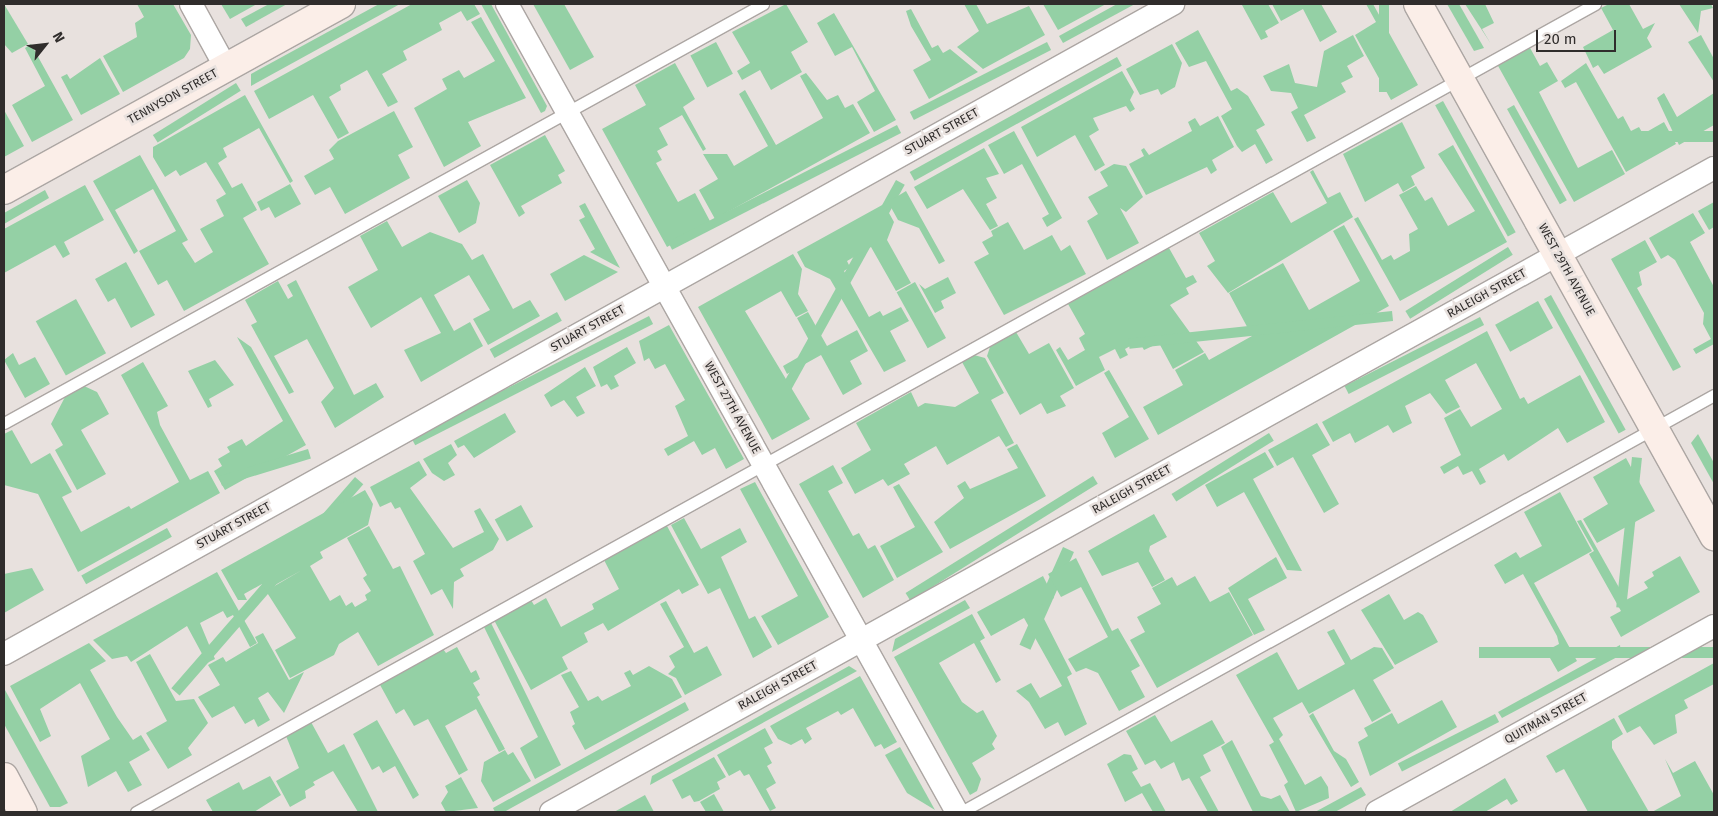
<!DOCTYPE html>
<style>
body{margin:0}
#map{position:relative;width:1718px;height:816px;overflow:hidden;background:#e8e1de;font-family:"Fira Sans",sans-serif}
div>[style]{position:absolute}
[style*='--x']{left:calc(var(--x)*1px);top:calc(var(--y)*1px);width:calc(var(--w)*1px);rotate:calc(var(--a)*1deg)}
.green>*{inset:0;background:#94d0a5;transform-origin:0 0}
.roads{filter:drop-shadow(1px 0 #aca6a3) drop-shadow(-1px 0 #aca6a3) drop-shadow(0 1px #aca6a3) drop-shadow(0 -1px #aca6a3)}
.lane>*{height:11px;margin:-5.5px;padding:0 5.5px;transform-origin:5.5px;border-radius:5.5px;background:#fff}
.street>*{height:22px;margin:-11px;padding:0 11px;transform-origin:11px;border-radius:11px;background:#fff}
.secondary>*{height:28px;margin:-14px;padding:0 14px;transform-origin:14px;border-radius:14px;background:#fbeee8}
span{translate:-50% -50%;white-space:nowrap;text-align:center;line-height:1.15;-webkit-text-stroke:5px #e8e1de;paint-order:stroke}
.street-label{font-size:12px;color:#302d2c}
.frame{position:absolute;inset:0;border:5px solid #302d2c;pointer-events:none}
.north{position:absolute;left:20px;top:20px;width:50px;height:50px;-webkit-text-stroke:4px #e8e1de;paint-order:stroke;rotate:61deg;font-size:14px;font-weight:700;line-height:20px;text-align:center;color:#302d2c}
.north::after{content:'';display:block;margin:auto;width:18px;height:22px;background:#302d2c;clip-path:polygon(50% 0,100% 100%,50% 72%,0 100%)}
.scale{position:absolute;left:1536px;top:30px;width:80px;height:22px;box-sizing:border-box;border:2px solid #302d2c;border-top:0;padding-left:6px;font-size:15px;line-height:18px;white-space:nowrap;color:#302d2c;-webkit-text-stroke:4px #e8e1de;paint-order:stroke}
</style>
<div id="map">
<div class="green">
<div style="clip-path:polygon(4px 4px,28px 44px,12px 53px,4px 44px)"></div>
<div style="clip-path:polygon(137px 4px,173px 4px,191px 35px,190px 49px,184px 58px,123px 92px,103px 56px,137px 37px,135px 23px,144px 17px)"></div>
<div style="clip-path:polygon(221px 4px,257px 4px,230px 19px)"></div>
<div style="clip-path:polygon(269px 4px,287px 4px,246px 27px,241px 19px)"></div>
<div style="clip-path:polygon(379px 4px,400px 4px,251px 86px,251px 74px)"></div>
<div style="clip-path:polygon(412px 4px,474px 4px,480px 14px,467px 21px,461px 11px,439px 23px,442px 30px,403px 51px,407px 60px,382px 74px,398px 102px,388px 107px,367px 70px,340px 85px,341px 90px,329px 97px,349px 133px,338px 139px,313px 95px,269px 119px,254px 91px)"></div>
<div style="clip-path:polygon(481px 4px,491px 4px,547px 106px,545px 111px,541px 113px)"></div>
<div style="clip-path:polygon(533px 4px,564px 4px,594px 57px,570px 70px)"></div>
<div style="clip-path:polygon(786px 4px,808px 42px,791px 52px,802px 72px,771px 90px,760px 70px,742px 80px,737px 71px,750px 63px,732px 32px)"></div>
<div style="clip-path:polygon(964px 4px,976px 4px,987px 24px,1029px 6px,1045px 35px,983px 69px,957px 47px,979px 31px)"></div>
<div style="clip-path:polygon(1043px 4px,1106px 4px,1058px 30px)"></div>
<div style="clip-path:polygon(1117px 4px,1135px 4px,1063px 43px,1059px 36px)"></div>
<div style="clip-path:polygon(1268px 4px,1279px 23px,1265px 31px,1268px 37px,1261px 40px,1242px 5px)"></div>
<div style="clip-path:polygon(1272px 4px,1321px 4px,1337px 32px,1320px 42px,1303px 9px,1281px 21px)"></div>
<div style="clip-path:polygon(1366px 4px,1373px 4px,1418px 85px,1391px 100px,1355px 35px,1376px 22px)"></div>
<div style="left:1379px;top:4px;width:10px;height:88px"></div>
<div style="clip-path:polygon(1447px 4px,1459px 4px,1484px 48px,1474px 51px)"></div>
<div style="clip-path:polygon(1465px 4px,1485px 4px,1494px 23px,1482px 29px,1491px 44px)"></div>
<div style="clip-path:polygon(1609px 4px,1629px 4px,1643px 29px,1655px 23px,1647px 38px,1652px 47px,1604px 74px,1598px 65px,1593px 68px,1583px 47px,1613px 30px,1601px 8px)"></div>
<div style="clip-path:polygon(1679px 4px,1711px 4px,1713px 8px,1701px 11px,1698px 33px)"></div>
<div style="clip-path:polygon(911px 9px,932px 48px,938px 45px,943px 53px,950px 49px,978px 72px,929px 99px,913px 70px,931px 60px,911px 26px,906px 11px)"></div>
<div style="clip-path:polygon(834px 13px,896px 120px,874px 132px,857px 102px,875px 91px,852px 47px,835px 56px,817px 23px)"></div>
<div style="clip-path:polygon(481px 17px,526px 98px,468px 122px,481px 146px,444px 167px,414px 108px,447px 89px,442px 79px,459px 70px,464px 78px,495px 61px,471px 22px)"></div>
<div style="clip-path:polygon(1198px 30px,1231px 91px,1237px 88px,1248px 96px,1265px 125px,1256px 130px,1273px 160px,1266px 164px,1255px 144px,1242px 152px,1237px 146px,1221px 116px,1232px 109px,1206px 61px,1189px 67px,1175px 43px)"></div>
<div style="clip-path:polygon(1353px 35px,1364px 56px,1347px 66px,1353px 77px,1341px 83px,1346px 92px,1304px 115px,1316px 138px,1307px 142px,1291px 112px,1298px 108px,1291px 93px,1271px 91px,1263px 76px,1289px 64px,1295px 83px,1317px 87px,1324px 51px)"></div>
<div style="clip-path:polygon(1701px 35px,1714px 59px,1714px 82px,1688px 42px)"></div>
<div style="left:716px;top:42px;width:36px;height:29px;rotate:62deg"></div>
<div style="left:1047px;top:42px;width:9px;height:154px;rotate:63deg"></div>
<div style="clip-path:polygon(31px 44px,73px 120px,32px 142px,12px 105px,45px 86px,25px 48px)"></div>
<div style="clip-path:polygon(1172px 44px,1182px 63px,1175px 87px,1161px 95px,1158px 89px,1140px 95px,1126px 69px)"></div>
<div style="clip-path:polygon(1529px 46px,1540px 66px,1547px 62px,1558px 81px,1539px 92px,1578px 168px,1612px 150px,1625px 174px,1574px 202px,1497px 64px)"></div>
<div style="left:1117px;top:57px;width:10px;height:237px;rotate:61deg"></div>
<div style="clip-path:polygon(100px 58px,120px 94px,81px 115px,61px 77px,67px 74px,70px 79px)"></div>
<div style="clip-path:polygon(675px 63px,695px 99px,683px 107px,706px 149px,703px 151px,682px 115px,659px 128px,668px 145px,657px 151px,662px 160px,656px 163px,678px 202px,695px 193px,711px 223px,667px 247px,602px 129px,646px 105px,635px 85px)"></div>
<div style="clip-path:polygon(1586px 63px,1618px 119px,1623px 116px,1631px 131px,1639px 127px,1643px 134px,1664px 122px,1676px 144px,1626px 172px,1576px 82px,1565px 88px,1561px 81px)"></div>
<div style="clip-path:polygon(1122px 71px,1134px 92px,1130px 100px,1135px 109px,1130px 112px,1126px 106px,1093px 118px,1099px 130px,1089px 136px,1105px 165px,1095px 171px,1075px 135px,1037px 157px,1021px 127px)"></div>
<div style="clip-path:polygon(806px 73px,827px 100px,838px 95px,845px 108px,853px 104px,870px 133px,715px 219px,699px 190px,718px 179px,703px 154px,727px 154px,734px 166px,768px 146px,739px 94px,745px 90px,776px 145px,823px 118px,800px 76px)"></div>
<div style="left:236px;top:83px;width:9px;height:98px;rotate:58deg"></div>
<div style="clip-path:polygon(1664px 93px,1677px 117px,1714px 93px,1714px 125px,1679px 145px,1657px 98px)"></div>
<div style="clip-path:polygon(245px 95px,293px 181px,290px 183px,259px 128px,223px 148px,227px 157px,218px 163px,232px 188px,242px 183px,257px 210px,243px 218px,269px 264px,184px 311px,167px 280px,158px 285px,139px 251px,176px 231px,153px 189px,115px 210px,138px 251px,134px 254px,93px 181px,140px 155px,188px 240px,182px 243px,195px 263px,213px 252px,200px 229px,224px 216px,216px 200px,226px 194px,206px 162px,180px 176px,176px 170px,165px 177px,153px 157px,153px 147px)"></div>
<div style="left:1443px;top:101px;width:150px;height:9px;rotate:61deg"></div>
<div style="left:1514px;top:105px;width:109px;height:8px;rotate:61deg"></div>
<div style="clip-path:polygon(4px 110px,24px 146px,4px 157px)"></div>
<div style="clip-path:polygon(394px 111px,413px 147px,398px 155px,410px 178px,345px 214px,330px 187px,315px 195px,304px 176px,334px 159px,329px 150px,338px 141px)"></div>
<div style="clip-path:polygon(1218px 116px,1234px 147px,1212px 160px,1217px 170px,1211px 174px,1207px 167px,1146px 195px,1129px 164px,1144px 156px,1141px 150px,1144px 148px,1149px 155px,1192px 131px,1188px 122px,1195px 118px,1200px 126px)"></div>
<div style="clip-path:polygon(1402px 122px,1425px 168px,1411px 176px,1415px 185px,1403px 192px,1398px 183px,1365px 202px,1343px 154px)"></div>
<div style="left:897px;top:125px;width:9px;height:257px;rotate:63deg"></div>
<div style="clip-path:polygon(1014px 131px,1062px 218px,1047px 227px,1042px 218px,1049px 214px,1022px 164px,1004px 174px,988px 145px)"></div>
<div style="left:1714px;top:131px;width:11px;height:97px;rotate:90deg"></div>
<div style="clip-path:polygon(545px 135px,565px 171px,558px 175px,562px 183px,521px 206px,525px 213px,519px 217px,490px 165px)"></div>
<div style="clip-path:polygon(1453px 145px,1507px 242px,1400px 301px,1354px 219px,1358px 217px,1382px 260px,1391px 255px,1394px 260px,1410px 251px,1409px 234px,1418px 229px,1399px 195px,1416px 186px,1425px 201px,1432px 197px,1448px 226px,1475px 211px,1438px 154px)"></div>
<div style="clip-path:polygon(984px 148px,999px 174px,986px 178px,997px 198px,986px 204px,998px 226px,990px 230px,963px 189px,927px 209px,914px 187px)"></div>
<div style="clip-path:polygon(1114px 164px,1126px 166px,1143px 197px,1126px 212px,1120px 208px,1139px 243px,1107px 260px,1087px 221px,1098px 214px,1088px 197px,1108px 186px,1100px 172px)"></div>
<div style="clip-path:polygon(1313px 170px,1328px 198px,1340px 192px,1353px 217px,1228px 293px,1207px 266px,1215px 261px,1199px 233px,1273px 192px,1291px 223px,1327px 203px,1310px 172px)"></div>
<div style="clip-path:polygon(467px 180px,480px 203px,476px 223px,459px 233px,438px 196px)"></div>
<div style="left:896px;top:180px;width:10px;height:234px;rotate:29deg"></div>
<div style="clip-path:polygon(290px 184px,301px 204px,275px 218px,269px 207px,261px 211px,257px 202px)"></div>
<div style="clip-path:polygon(85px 185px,104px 220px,64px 242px,70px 254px,63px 258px,55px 245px,4px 273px,4px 229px)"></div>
<div style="clip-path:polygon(45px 190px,49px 198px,4px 224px,4px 213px)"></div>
<div style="clip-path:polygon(906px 191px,945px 261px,939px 264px,919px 228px,898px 220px,888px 202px)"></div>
<div style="clip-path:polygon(1714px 202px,1714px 227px,1709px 230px,1698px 211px)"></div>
<div style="clip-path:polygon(585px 203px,620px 268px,590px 252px,595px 249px,579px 220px,585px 217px,579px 206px)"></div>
<div style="clip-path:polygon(884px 204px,894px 222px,887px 240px,911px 283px,896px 291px,871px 247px,847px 261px,850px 267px,844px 271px,869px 317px,880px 311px,883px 316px,901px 307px,909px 321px,890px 331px,906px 361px,884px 372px,830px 279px,805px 267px,797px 252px)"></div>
<div style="clip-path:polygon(1693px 213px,1705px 233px,1690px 242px,1714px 287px,1714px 344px,1696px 354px,1693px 349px,1711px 339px,1703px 324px,1704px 313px,1675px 260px,1668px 255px,1661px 259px,1649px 238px)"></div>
<div style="clip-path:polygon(387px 221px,402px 247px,430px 232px,462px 244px,472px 260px,483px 254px,513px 309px,530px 300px,540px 316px,488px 345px,473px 319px,490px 310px,469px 275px,434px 295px,454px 331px,470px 322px,483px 346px,421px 382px,404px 350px,441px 333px,421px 297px,371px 328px,348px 287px,378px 270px,360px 236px)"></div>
<div style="clip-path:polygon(1008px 222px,1024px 250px,1052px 235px,1061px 251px,1070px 245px,1086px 274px,1004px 315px,974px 262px,989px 254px,982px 242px,993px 236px,991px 231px)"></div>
<div style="clip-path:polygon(1344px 225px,1389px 306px,1158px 435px,1143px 407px,1183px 385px,1175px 370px,1205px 353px,1209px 360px,1252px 336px,1229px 293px,1283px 263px,1309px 310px,1360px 281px,1333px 231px)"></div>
<div style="clip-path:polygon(1645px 240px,1657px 262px,1639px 272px,1642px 285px,1637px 288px,1681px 367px,1673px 371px,1611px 259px)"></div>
<div style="left:1508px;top:247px;width:9px;height:121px;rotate:58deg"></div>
<div style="clip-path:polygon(1169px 248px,1186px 278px,1193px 275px,1197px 282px,1186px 288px,1189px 294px,1170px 305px,1204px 352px,1173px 369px,1159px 343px,1144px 350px,1139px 341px,1125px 349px,1128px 355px,1120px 359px,1115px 349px,1099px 357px,1105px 370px,1076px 386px,1056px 350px,1060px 347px,1068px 360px,1085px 350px,1079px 338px,1085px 334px,1068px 304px)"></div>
<div style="clip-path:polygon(793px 254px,802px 269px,798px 294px,808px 311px,796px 317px,781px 291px,745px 311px,810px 419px,772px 440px,698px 307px)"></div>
<div style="clip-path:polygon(584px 255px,618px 272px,565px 301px,550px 274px)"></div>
<div style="clip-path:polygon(126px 262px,155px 315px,131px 328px,115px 298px,108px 302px,95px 279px)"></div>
<div style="clip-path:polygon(948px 277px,956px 293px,941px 301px,944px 308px,935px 313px,919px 284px,925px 289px)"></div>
<div style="clip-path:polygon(296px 280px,354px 395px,376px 383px,384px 397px,335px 428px,321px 402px,334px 388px,307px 339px,274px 356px,294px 392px,289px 394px,251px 325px,257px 322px,245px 300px,278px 281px,288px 299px,293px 296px,287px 285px)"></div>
<div style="left:915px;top:282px;width:64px;height:21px;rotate:61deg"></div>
<div style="left:1551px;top:295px;width:154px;height:8px;rotate:61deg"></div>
<div style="left:76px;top:299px;width:62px;height:46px;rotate:61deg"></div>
<div style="left:1538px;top:301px;width:31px;height:49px;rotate:61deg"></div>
<div style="left:1392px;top:311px;width:10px;height:265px;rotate:84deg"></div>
<div style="left:557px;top:312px;width:10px;height:77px;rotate:61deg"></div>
<div style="clip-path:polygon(808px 312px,827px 346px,857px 330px,868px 351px,850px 361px,862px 384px,843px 395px,821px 355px,787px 374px,783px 366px,804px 354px,810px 342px,797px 318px)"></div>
<div style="left:649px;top:316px;width:9px;height:267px;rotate:63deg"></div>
<div style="left:1480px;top:317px;width:9px;height:152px;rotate:63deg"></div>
<div style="clip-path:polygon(669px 325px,744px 459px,726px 469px,715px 448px,702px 455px,694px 441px,668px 456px,664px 449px,688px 436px,675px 406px,685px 400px,665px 364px,655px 369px,649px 358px,644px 361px,639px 341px)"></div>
<div style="clip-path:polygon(1487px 331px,1520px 399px,1524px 397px,1528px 404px,1580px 375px,1605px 422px,1567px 443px,1558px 428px,1508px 461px,1504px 454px,1479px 469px,1486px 482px,1480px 485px,1472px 471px,1463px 475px,1458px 466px,1444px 474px,1440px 467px,1461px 455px,1444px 418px,1460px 409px,1471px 427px,1502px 409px,1476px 363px,1445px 380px,1460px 407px,1446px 414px,1430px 393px,1405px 406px,1412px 423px,1393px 433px,1388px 425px,1355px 443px,1350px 433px,1333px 442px,1322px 422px)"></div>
<div style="clip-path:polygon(1016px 332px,1029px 354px,1049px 343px,1074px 388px,1060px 396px,1066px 406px,1047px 414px,1041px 403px,1020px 415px,987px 356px,990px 347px)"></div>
<div style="clip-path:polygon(237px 337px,251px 347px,306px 445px,225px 490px,214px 471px,222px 466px,218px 459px,230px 452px,227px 447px,242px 439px,246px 446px,283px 421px)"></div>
<div style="clip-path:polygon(627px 347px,636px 363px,614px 376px,619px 386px,611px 390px,607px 384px,601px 387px,593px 367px)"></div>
<div style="clip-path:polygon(13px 353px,19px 365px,35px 357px,50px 384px,25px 398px,4px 360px)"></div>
<div style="clip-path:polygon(974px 355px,985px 358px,1004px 393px,991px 400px,1014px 443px,1006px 447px,999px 436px,947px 465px,936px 446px,904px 464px,910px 474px,888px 486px,883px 479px,855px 494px,841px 468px,871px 450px,856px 423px,911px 392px,918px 407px,925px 403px,955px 407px,979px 393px,962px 362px)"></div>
<div style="clip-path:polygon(215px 360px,234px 385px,209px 399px,212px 406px,208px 408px,188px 371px)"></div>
<div style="clip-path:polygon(143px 362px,168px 406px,157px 412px,160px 425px,190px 480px,208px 471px,220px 493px,78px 572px,38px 494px,4px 485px,4px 434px,12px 430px,31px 464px,50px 453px,72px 492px,62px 497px,81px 532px,129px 506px,131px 509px,179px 482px,121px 375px)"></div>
<div style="clip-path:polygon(585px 367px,596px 386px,576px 397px,585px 413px,577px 417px,564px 400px,551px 407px,544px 395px)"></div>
<div style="clip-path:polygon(1109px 370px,1149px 439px,1115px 458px,1102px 433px,1129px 417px,1104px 373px)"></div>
<div style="clip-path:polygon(84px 386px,97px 392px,109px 414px,81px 430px,106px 474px,77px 490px,55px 450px,63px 445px,51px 424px,65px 397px)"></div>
<div style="clip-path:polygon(505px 413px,516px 432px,474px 458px,464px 445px,458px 448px,454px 441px)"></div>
<div style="clip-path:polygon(1317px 423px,1330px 445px,1312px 455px,1339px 504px,1324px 513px,1293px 457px,1277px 466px,1268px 450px)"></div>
<div style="left:1269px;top:433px;width:9px;height:115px;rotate:58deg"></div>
<div style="clip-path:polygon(1698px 434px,1714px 463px,1714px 484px,1691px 443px)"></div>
<div style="clip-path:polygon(451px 444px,457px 455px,448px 463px,455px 475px,444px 481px,432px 473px,423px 459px)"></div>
<div style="clip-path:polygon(1017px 444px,1046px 496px,950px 549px,934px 522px,964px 498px,957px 486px,965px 481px,970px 489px,1018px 468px,1007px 449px)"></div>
<div style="left:308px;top:449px;width:10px;height:93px;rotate:73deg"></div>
<div style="clip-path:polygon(1265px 452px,1274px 467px,1253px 479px,1302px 571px,1287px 570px,1244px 492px,1217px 507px,1205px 485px)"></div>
<div style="left:1632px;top:457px;width:10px;height:151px;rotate:6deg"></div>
<div style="clip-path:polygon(1626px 458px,1655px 511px,1597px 543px,1583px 519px,1608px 504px,1593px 477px)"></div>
<div style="clip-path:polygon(419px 461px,427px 475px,410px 488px,453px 548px,484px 532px,474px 511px,480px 508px,499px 539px,493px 550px,460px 569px,464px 576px,454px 582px,453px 609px,442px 589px,431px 595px,413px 561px,425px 554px,400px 507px,395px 509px,391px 502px,380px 507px,370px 487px)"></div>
<div style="clip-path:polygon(833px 465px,843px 483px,828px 491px,853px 536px,859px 533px,868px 549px,875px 545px,894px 580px,863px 598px,799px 484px)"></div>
<div style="left:1093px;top:476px;width:9px;height:221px;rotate:58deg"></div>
<div style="left:355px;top:477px;width:11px;height:280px;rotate:41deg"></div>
<div style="clip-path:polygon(755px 482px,829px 617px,778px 645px,761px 616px,798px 596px,740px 489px)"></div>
<div style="clip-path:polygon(899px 484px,943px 552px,897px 578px,880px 546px,915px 527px,893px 487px)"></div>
<div style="clip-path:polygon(365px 490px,373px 504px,368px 525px,320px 552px,323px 558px,310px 566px,330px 601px,340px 595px,346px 606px,352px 602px,355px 607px,367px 600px,365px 595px,371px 591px,363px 578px,367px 575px,347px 538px,369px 526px,393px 569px,400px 566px,434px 635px,378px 666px,358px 632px,339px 644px,334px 655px,290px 678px,275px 650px,296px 638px,266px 591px,302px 570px,266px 590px,262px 584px,244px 594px,247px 600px,238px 600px,221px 570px)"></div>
<div style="clip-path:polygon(1560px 492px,1592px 551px,1534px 583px,1577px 661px,1558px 672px,1546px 651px,1559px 644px,1557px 636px,1523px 574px,1505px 584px,1494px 565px,1516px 552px,1520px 558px,1542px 546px,1524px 512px)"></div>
<div style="left:521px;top:505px;width:25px;height:30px;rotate:61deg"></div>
<div style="clip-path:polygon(1154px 514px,1167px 537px,1150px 546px,1149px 551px,1165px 580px,1152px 587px,1138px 562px,1102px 576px,1088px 551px)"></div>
<div style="clip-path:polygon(684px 518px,701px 549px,740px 528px,747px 542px,721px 557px,749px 619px,755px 616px,772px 647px,753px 658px,720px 588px,708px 594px,671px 525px)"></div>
<div style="clip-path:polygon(1581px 520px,1626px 600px,1648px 588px,1644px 582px,1654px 576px,1652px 572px,1680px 556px,1700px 592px,1621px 637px,1610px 617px,1621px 611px,1589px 554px,1594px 551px,1577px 521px)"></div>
<div style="clip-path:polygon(667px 526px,699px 585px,682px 594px,679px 589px,608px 631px,603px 623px,584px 633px,588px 642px,562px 657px,568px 669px,531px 690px,494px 620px,531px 600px,534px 605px,546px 598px,561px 627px,594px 609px,592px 604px,619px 589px,604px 560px)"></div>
<div style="left:167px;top:528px;width:10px;height:98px;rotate:61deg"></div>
<div style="left:1063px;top:547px;width:12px;height:107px;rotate:24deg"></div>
<div style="clip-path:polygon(1276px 557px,1287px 578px,1248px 599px,1265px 630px,1254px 635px,1228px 588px)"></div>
<div style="clip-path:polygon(1076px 558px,1112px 631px,1118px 628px,1140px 666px,1131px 671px,1145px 697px,1119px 711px,1098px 673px,1086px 668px,1076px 672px,1068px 659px,1108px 637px,1081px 587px,1061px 597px,1048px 574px)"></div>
<div style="clip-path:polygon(32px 568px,44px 590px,4px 613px,4px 574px)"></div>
<div style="clip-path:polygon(217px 572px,257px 643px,250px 647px,233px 615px,227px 618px,223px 611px,200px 623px,215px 659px,207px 663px,187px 626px,131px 662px,127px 656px,112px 659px,93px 640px)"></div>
<div style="clip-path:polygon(1043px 576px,1054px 598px,1038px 607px,1072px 674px,1067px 677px,1087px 724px,1065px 736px,1058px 722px,1045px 729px,1029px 702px,1016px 691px,1031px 683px,1040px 698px,1062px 686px,1024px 618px,991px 636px,977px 612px)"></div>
<div style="clip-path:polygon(1195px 576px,1210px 602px,1229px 592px,1253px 635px,1157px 688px,1130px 640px,1145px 632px,1137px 617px,1161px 604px,1152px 588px,1172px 577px,1177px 586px)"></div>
<div style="clip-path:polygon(1389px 594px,1404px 620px,1418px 612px,1423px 615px,1438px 642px,1395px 665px,1361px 610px)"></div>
<div style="clip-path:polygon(965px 600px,970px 608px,892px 652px,895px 639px)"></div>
<div style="clip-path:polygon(666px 601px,694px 653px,707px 646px,722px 675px,685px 695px,676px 678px,668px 674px,675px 667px,669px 656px,684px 647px,660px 604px)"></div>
<div style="clip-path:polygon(972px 614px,985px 638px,980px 641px,1001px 680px,996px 683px,974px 643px,939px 663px,962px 702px,977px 713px,983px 710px,997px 736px,992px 744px,995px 749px,972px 763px,981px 779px,977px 791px,970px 795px,894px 657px)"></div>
<div style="clip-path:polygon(491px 623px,561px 765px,535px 779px,520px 748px,538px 737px,484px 627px)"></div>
<div style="clip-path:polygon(1334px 629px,1351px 660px,1374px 647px,1382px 648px,1394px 668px,1373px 680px,1391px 711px,1372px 722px,1354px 689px,1309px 714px,1302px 702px,1273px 718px,1283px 735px,1279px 739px,1305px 785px,1321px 776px,1328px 787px,1329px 798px,1296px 812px,1284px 785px,1288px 782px,1269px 745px,1274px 742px,1236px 675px,1277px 652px,1298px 690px,1345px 664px,1327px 632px)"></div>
<div style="clip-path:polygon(263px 633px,289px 680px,304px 672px,284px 713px,268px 692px,258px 698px,270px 720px,258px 727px,254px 719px,245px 724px,234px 706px,212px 718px,198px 697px,220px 685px,208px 665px,223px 657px,226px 662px,258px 643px,255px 637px)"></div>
<div style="clip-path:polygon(89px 643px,106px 661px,90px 670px,117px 717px,133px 740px,141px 735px,150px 750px,129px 762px,142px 785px,128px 792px,116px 771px,88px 787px,81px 756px,110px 739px,80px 683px,40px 709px,51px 736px,40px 742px,10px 686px)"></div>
<div style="clip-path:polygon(1620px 645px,1621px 655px,1502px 718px,1498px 712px)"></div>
<div style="clip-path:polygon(457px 647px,471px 673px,476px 670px,480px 679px,473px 683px,480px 695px,477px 697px,505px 749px,499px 752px,476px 709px,445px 726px,468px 770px,459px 775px,428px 719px,414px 726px,404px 709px,396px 714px,379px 683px,443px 649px,446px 653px)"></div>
<div style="left:1714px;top:647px;width:11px;height:235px;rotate:90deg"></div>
<div style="clip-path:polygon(150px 654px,176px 701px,194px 699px,208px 723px,188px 748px,192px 755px,168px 769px,146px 733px,167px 721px,136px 662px)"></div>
<div style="clip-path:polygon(1714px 663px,1714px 684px,1684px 700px,1688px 708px,1675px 715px,1677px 733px,1654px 745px,1640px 726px,1627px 733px,1618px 716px)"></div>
<div style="clip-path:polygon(649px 666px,672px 679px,682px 697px,585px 750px,572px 726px,575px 724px,570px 712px,579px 707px,561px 675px,571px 671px,588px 701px,598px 696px,602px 701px,631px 686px,624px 673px,630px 670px,633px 675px)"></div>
<div style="clip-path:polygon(849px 666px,857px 671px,650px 785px,652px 776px)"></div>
<div style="clip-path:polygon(860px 676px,897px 742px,884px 749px,881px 744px,875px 747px,853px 708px,841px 715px,838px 711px,806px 728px,812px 739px,805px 744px,802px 739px,791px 745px,778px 739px,770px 726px)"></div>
<div style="clip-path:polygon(5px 690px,68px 803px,60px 807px,50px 807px,4px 724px)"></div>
<div style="clip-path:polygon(1442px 700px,1457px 727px,1370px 776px,1358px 742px,1368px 736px,1364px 728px,1392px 713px,1398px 724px)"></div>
<div style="clip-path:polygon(685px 702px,689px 710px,504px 812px,495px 812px,493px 808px)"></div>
<div style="clip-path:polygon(1313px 713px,1334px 751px,1346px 759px,1359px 782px,1351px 787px,1309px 716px)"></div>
<div style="left:1495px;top:714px;width:9px;height:109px;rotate:63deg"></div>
<div style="clip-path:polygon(1155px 715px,1171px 742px,1212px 720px,1225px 743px,1203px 755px,1211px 771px,1200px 777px,1219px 812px,1208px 812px,1189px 778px,1182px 781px,1174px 762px,1161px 769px,1155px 760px,1145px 765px,1126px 731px)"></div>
<div style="clip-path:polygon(1614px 718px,1623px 734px,1612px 741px,1612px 748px,1649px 812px,1588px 812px,1564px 769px,1556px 773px,1546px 756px)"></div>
<div style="clip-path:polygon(377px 720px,419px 795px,413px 799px,395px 766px,383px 773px,379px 766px,372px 770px,353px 734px)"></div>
<div style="clip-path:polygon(311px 722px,328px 753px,344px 744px,378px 812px,358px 812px,333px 771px,313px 782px,315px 785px,305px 791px,306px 798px,290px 807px,276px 781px,299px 768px,286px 736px)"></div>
<div style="clip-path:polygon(765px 728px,773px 743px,764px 748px,772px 763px,767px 766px,776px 783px,766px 789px,776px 808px,770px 811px,749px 774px,744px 776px,740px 770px,729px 776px,717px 755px)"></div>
<div style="clip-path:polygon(1232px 740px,1261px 796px,1271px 799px,1280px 795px,1290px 812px,1253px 812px,1221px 747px)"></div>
<div style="clip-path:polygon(900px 747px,935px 810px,907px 793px,885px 755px)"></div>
<div style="clip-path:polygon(505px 750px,508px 755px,513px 752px,531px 781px,493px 802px,481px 781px,484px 762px)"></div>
<div style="clip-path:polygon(1124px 754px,1131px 755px,1138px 769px,1132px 772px,1141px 787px,1150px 783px,1166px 812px,1153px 812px,1142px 793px,1125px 802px,1107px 764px)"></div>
<div style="clip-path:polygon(714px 757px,726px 777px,717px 782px,720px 789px,699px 801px,694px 802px,690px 795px,682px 799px,672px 780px)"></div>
<div style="clip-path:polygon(1665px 759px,1673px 773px,1695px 761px,1714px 795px,1714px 812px,1652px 812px,1681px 796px)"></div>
<div style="clip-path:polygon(270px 776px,281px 795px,254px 812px,213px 812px,206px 800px,239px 782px,243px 790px)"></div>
<div style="clip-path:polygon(461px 777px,478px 808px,446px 812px,441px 803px,448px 792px,445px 786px)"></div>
<div style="clip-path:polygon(1505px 778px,1518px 801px,1511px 805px,1507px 799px,1485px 812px,1450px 812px)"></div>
<div style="clip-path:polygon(1361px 787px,1366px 795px,1335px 812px,1315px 812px)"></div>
<div style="clip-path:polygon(714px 794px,724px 812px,706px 812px,700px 802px)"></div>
<div style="clip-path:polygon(645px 795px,654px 812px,614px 812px)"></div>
</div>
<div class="roads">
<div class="lane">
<div style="--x:4;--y:423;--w:867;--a:-28.9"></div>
<div style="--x:136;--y:812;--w:1668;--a:-28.98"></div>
<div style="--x:961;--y:812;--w:861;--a:-28.98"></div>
</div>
<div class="street">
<div style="--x:191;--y:4;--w:73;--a:61.3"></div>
<div style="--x:507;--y:4;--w:925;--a:60.89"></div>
<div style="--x:4;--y:654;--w:1338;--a:-29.08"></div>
<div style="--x:551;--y:812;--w:1329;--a:-28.98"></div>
<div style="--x:1377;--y:812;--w:385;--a:-28.9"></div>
</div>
<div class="secondary">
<div style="--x:1418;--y:4;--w:609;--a:60.91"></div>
<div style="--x:4;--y:190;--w:385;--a:-28.9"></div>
<div style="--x:4;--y:777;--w:40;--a:62"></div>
</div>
</div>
<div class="street-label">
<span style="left:173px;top:97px;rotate:-29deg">TENNYSON STREET</span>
<span style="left:942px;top:132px;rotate:-29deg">STUART STREET</span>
<span style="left:1566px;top:270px;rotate:61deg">WEST 29TH AVENUE</span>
<span style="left:1487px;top:294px;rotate:-29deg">RALEIGH STREET</span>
<span style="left:588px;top:329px;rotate:-29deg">STUART STREET</span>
<span style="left:732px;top:408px;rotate:61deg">WEST 27TH AVENUE</span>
<span style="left:1132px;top:490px;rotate:-29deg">RALEIGH STREET</span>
<span style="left:234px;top:526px;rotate:-29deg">STUART STREET</span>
<span style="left:778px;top:686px;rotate:-29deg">RALEIGH STREET</span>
<span style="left:1546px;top:719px;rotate:-29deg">QUITMAN STREET</span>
</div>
<div class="frame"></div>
<div class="north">N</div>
<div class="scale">20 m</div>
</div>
